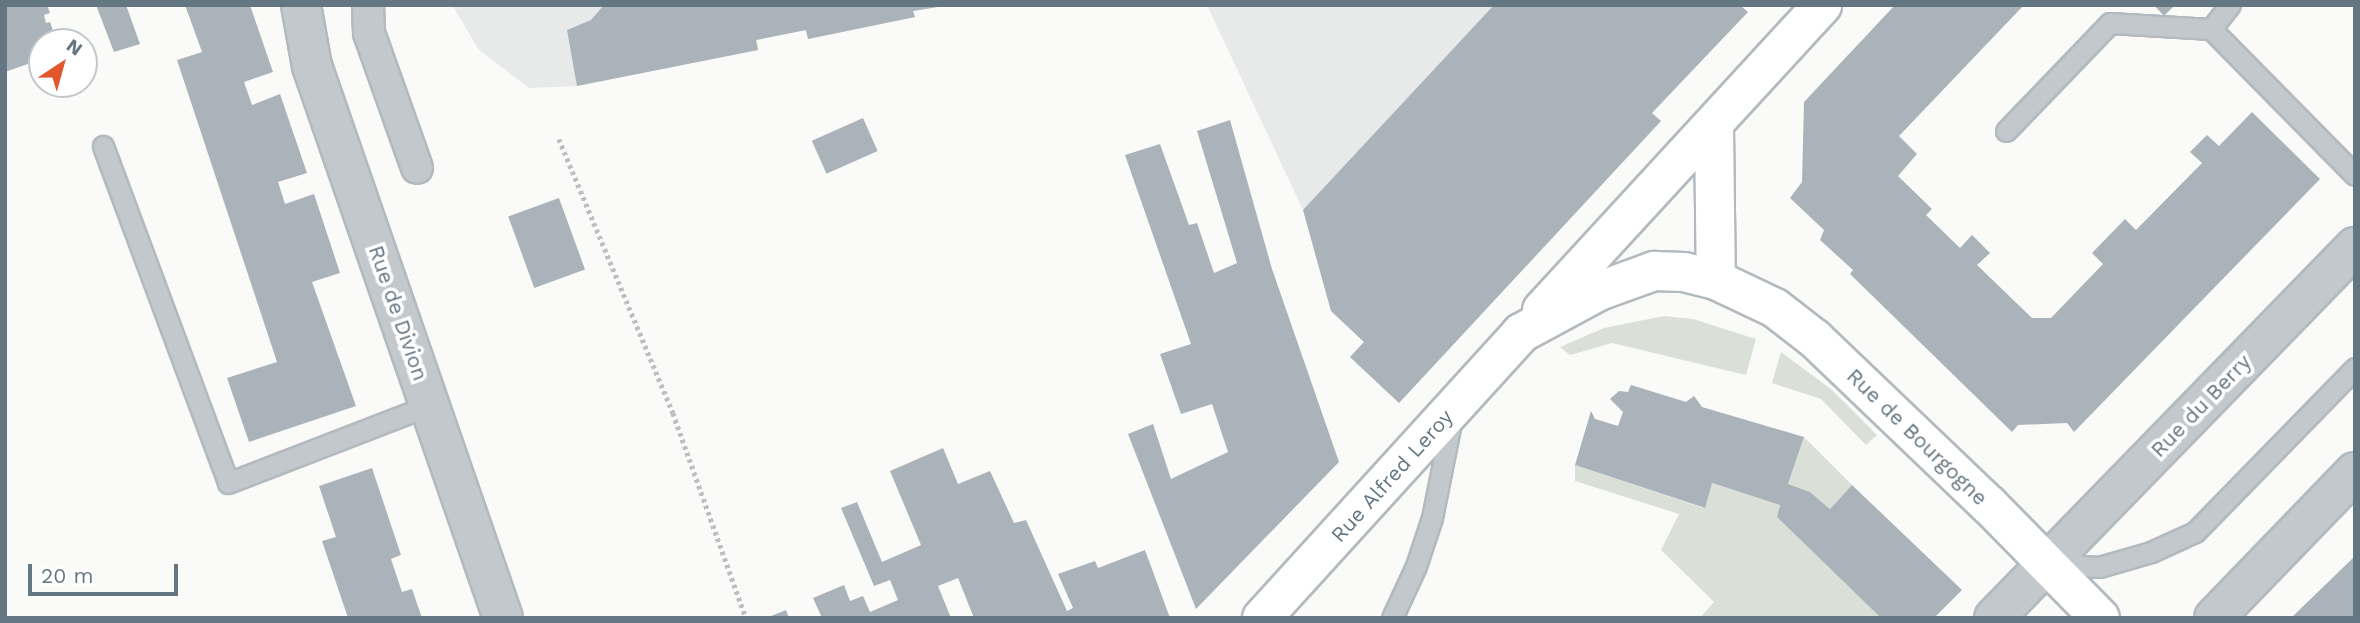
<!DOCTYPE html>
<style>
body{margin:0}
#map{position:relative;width:2360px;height:623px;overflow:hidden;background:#fafaf8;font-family:"Work Sans",sans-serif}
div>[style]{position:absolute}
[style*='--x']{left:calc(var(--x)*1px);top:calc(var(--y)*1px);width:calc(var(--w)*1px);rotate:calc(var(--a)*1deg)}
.built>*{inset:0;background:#e8e9e9}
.green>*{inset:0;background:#dadfd7}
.building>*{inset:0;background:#aab3b9;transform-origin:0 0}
.path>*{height:4.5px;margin-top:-2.25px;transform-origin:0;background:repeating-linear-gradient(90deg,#bbbfc2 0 3.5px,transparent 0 7px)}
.roads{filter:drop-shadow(2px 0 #b3babf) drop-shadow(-2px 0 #b3babf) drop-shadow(0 2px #b3babf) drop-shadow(0 -2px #b3babf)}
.service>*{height:19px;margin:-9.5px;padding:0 9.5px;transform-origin:9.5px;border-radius:9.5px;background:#c3c8cc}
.pedestrian>*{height:30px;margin:-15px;padding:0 15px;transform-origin:15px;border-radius:15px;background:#c3c8cc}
.minor>*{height:38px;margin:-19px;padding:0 19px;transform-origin:19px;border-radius:19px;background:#c3c8cc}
.secondary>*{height:38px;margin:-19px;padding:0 19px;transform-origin:19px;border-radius:19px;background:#fff}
span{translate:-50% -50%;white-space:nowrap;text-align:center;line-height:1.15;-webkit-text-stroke:7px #fff;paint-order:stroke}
.street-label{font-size:21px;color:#657683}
.frame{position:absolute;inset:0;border:7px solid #657683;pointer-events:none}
.north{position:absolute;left:28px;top:28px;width:70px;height:70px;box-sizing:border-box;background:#fff;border:2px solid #c1c8cd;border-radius:50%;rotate:36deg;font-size:19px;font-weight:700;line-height:28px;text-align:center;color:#657683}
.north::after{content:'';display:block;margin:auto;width:24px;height:32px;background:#e4572e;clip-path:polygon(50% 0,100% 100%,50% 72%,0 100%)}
.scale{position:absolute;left:28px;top:564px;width:150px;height:32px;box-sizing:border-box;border:4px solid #657683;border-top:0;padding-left:9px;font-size:21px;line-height:24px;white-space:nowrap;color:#657683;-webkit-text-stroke:5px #fff;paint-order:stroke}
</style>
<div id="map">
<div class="built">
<div style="clip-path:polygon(452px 5px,945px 5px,914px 11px,915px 17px,808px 39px,805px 30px,757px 40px,758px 50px,577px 86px,529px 88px,479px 50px)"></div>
<div style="clip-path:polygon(1207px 5px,1740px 5px,1652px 113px,1661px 121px,1399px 403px,1350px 357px,1364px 342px,1331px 311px,1303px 210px)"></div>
</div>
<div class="green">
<div style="clip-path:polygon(1664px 316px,1693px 319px,1756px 339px,1746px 375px,1612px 343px,1570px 355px,1560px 347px,1604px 328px)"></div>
<div style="clip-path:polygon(1781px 352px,1831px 389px,1877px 435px,1866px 445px,1821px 399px,1772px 383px)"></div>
<div style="clip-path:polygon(1804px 437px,1852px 485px,1830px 509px,1810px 492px,1788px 484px)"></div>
<div style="clip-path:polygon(1575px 465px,1703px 508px,1712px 483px,1780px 505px,1777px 517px,1881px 618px,1700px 618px,1714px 602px,1661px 550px,1679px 514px,1575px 481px)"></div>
</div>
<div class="building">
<div style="clip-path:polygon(5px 5px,47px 5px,50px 13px,44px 15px,46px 23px,50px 22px,57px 42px,42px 42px,42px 59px,5px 72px)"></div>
<div style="clip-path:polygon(96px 5px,126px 5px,140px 44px,114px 52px)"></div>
<div style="clip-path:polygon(185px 5px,250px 5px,273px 72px,244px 82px,252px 105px,280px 94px,307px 173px,278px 182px,285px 204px,314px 194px,340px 273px,312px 282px,356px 406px,249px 442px,227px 378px,277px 362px,177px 60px,202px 52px)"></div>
<div style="clip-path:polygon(604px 5px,937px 5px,938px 7px,913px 11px,915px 17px,808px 39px,806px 30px,756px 40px,758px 50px,577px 86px,567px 30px,591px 20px)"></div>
<div style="clip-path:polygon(1494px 5px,1740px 5px,1748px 12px,1652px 113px,1661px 121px,1399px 403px,1350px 357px,1364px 342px,1331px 311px,1303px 210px)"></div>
<div style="clip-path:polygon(1895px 5px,2024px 5px,1899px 136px,1917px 154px,1898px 176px,1932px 209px,1926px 215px,1960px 248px,1972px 235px,1990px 253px,1977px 265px,2032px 318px,2051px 318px,2103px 264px,2092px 253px,2125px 219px,2136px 230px,2202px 163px,2190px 152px,2207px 135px,2219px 146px,2252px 112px,2320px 179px,2074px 432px,2067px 423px,2018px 425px,2012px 432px,1850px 274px,1853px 270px,1820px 240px,1824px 230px,1790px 198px,1802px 182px,1804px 102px)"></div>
<div style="clip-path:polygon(2154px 5px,2175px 5px,2164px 16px)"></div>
<div style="left:863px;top:118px;width:36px;height:56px;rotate:66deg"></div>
<div style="clip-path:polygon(1230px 120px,1272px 269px,1339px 462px,1196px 609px,1128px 434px,1153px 424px,1171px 479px,1228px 452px,1212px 404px,1181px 414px,1160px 354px,1191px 344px,1125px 155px,1160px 144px,1189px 225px,1197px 223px,1214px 273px,1237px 263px,1197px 131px)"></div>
<div style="left:559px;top:198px;width:76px;height:54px;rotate:70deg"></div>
<div style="clip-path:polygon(1631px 385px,1686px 402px,1694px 396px,1702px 407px,1804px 437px,1788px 484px,1810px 492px,1830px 509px,1852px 485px,1962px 590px,1934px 618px,1881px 618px,1777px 517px,1780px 505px,1712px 483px,1705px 508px,1575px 465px,1591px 411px,1595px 419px,1618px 426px,1623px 412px,1610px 399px,1619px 391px,1628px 392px)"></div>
<div style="clip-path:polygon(943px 448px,958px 484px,990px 471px,1014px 523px,1026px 520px,1067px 611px,1073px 608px,1058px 574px,1095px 561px,1098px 568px,1145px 550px,1170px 618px,974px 618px,958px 578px,938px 586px,951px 618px,822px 618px,813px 598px,844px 585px,850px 601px,863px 596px,870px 612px,898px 600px,890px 580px,874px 586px,841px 508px,857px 502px,882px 562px,921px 545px,890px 471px)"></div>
<div style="clip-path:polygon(372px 468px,401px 555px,391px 559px,402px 592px,412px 589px,422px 618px,348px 618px,322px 541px,336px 537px,319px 486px)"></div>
<div style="clip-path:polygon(2355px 556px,2355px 618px,2291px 618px)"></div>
<div style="clip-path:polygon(786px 610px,789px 618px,766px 618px)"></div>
</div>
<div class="path">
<div style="--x:559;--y:139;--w:297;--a:67.4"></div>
<div style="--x:673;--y:413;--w:218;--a:70.4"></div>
</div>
<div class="roads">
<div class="service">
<div style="--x:2211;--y:29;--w:31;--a:-52"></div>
<div style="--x:2006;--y:131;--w:150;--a:-46.1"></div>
<div style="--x:2110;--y:23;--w:101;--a:3.4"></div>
<div style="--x:2211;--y:29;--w:205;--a:45.4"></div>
<div style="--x:103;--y:146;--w:359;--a:69.6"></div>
<div style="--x:228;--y:483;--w:217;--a:-21.1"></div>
<div style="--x:2051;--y:564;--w:48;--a:3.6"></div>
<div style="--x:2099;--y:567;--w:54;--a:-16.1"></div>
<div style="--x:2151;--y:552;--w:48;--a:-24.4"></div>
<div style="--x:2195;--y:532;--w:229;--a:-45.7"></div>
<div style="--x:1392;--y:618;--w:57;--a:-65.2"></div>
<div style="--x:1416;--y:566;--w:51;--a:-71.6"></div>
<div style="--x:1432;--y:518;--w:102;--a:-78.7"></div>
</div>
<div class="pedestrian">
<div style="--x:368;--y:5;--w:28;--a:88"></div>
<div style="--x:369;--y:33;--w:143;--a:70.4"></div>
</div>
<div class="minor">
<div style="--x:301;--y:5;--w:62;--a:79.8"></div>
<div style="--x:312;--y:66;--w:584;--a:70.91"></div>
<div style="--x:1994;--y:618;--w:518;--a:-45.78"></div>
<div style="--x:2214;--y:618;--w:203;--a:-46"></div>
</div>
<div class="secondary">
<div style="--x:1714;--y:127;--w:153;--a:89.3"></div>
<div style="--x:1542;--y:310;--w:414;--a:-47.4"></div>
<div style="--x:1262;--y:618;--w:385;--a:-47.7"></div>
<div style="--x:1521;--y:333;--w:89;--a:-28.3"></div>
<div style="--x:1599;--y:291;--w:59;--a:-20"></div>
<div style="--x:1654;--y:271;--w:30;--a:2"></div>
<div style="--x:1684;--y:272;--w:33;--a:14"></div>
<div style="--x:1716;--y:280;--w:65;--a:25.4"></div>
<div style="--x:1775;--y:308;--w:51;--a:37.8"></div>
<div style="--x:1815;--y:339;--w:240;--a:43.7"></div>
<div style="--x:1989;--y:505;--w:158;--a:45.5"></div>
</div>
</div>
<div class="street-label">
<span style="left:398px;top:313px;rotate:71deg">Rue de Divion</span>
<span style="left:2201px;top:406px;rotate:-46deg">Rue du Berry</span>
<span style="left:1917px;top:437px;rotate:44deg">Rue de Bourgogne</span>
<span style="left:1392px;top:476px;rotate:-48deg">Rue Alfred Leroy</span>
</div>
<div class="frame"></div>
<div class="north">N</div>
<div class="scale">20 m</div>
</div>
